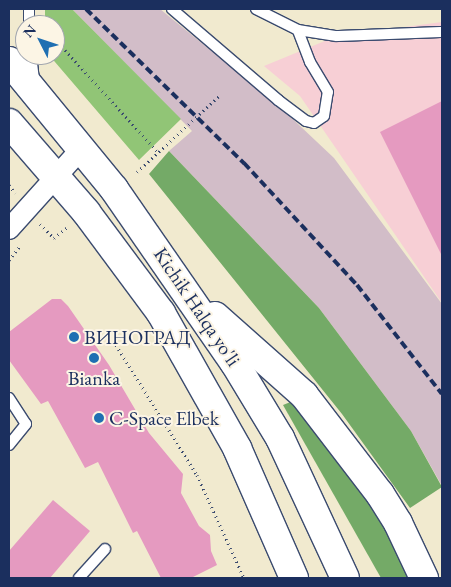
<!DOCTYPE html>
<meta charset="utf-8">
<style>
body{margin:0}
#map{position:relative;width:451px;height:587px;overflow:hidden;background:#f1eacf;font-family:"EB Garamond",serif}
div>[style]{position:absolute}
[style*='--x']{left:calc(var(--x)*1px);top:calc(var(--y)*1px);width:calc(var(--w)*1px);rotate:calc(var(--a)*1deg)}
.built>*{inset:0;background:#f7cfd5}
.industrial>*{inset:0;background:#d2bdc8}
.green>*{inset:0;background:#91c576}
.forest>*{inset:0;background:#74aa67}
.building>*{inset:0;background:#e59ac0}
.path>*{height:3px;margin-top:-1.5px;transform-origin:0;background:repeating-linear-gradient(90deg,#3b4b6f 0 1px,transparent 0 5px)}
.roads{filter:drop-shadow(1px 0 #3b4b6f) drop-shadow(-1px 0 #3b4b6f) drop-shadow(0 1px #3b4b6f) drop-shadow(0 -1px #3b4b6f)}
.service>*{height:10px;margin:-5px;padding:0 5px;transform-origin:5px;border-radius:5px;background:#fff}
.minor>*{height:20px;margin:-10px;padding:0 10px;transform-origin:10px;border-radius:10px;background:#fff}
.trunk>*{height:28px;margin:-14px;padding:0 14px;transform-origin:14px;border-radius:14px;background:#fff}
.rail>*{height:4px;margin-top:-2px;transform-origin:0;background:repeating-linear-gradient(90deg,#1b2f5e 0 8px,transparent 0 12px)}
.dots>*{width:14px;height:14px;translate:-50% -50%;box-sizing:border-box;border:2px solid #fcf5e5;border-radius:50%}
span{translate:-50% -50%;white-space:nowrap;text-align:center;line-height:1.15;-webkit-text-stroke:4px #fcf5e5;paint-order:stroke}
.street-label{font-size:20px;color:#1b2f5e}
.poi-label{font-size:20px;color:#1b2f5e}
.left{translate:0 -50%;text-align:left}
.frame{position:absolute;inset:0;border:10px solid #1b2f5e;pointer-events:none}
.north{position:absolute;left:15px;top:15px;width:50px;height:50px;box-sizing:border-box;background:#fcf5e5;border:1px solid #a2a6af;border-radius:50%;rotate:311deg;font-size:14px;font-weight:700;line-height:20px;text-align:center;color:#1b2f5e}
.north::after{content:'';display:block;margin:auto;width:18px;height:22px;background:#1f6fb2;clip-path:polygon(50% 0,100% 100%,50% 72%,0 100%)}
</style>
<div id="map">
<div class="built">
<div style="clip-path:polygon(442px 22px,442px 303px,300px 96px,264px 66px,337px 36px)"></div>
</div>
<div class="industrial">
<div style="clip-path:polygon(72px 9px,160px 9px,281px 108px,334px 158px,442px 304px,442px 486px,411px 431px,319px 308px,169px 151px,192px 131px)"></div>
</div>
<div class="green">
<div style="clip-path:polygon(45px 9px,72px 9px,181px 119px,139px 160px,49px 55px,55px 55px,55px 25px,45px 22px)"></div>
</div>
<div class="forest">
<div style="clip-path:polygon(169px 151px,319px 308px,411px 431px,442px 487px,410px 508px,342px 414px,149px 174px)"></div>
<div style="clip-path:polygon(293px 401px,376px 510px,413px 578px,381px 578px,283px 405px)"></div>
</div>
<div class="building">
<div style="clip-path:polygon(442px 101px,442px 256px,380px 132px)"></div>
<div style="clip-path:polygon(52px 299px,61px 299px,68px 306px,109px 365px,149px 433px,183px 474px,181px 493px,199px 526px,210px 535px,211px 551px,217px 565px,191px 578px,161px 578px,137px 531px,133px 533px,98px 462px,85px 468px,48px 401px,41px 404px,9px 360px,9px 332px)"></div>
<div style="clip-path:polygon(53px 500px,90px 531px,50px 578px,9px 578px,9px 551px)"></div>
</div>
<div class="path">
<div style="--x:55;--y:39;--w:153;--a:47.7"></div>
<div style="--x:137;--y:172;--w:112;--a:-42.8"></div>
<div style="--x:9;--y:185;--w:10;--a:53"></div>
<div style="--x:40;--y:224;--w:20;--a:45"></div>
<div style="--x:54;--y:238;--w:19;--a:-39"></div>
<div style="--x:9;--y:260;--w:18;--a:-52"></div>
<div style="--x:116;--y:345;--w:153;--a:58.1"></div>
<div style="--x:197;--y:475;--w:113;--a:65.5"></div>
</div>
<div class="roads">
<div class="service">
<div style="--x:172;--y:9;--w:140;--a:40.6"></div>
<div style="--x:278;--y:100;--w:35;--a:37"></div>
<div style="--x:306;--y:121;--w:8;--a:14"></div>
<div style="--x:314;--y:123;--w:12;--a:-35"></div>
<div style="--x:324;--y:116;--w:24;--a:-81"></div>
<div style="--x:328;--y:92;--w:35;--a:-121"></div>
<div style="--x:310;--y:62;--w:34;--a:-111"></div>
<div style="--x:256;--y:9;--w:47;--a:26.6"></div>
<div style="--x:298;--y:30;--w:39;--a:9"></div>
<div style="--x:337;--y:36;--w:105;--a:-2.2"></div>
<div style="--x:29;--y:25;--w:16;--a:-90"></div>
<div style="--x:31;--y:55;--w:26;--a:83"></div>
<div style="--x:9;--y:398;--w:31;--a:57"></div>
<div style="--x:26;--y:424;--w:27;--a:129"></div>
<div style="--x:79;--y:578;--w:39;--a:-48"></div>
</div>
<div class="minor">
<div style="--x:9;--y:229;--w:109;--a:-48"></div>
</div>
<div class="trunk">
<div style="--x:9;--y:61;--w:166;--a:50.6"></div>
<div style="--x:114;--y:189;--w:211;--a:55.3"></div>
<div style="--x:234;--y:362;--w:89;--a:58.8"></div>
<div style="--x:280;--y:438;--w:154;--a:65.1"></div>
<div style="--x:9;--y:123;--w:118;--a:49.1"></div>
<div style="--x:86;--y:212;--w:126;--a:53.4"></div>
<div style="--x:161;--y:313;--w:155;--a:60.6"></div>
<div style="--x:237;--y:448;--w:142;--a:66.3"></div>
<div style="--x:215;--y:316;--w:119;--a:41.6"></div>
<div style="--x:304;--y:395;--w:125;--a:52.5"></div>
<div style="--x:380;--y:494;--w:34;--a:58"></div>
<div style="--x:398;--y:523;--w:61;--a:64.7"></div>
</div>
</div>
<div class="rail">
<div style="--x:86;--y:9;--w:221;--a:44.3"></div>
<div style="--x:244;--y:163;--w:166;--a:47.2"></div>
<div style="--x:357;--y:285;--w:138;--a:52.1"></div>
</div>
<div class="dots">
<div style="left:74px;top:337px;background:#1f6fb2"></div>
<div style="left:94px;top:358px;background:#1f6fb2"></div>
<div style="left:99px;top:418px;background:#1f6fb2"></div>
</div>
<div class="street-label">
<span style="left:197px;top:307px;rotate:56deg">Kichik Halqa yo'li</span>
</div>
<div class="poi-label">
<span class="left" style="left:84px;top:337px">ВИНОГРАД</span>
<span style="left:94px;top:378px">Bianka</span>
<span class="left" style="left:109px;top:418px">C-Space Elbek</span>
</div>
<div class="frame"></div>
<div class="north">N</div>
</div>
